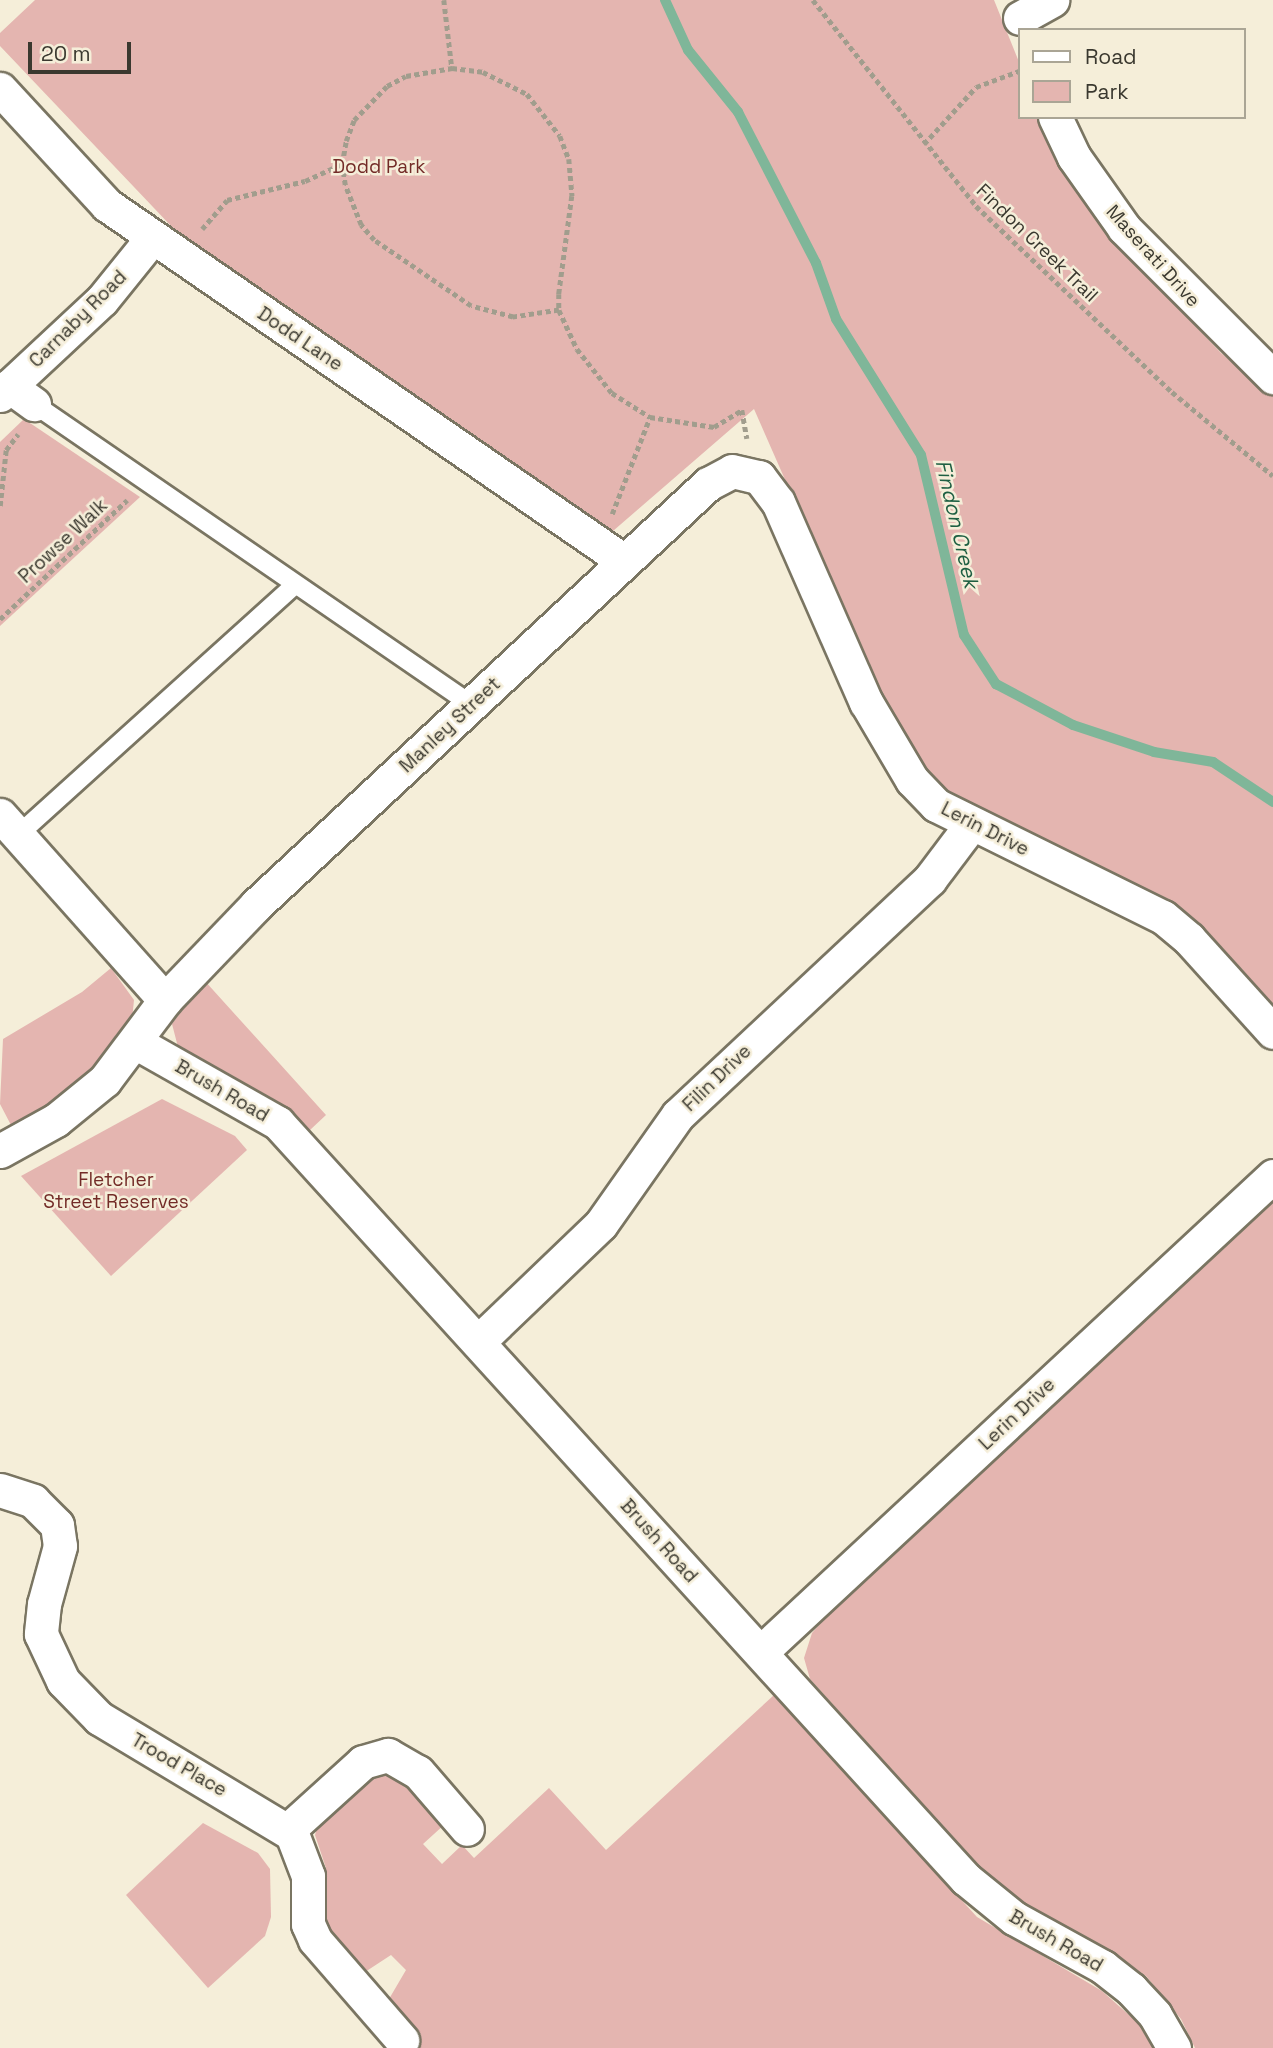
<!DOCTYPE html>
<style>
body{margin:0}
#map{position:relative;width:1273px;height:2048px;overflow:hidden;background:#f5eed9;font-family:"Space Grotesk",sans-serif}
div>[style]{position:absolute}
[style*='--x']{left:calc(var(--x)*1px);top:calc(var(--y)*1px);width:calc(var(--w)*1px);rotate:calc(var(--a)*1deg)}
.green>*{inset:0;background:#e4b5b0}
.stream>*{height:10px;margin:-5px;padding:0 5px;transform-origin:5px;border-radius:5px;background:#7fb699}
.path>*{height:4.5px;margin-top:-2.25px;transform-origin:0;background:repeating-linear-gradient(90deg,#a19d8d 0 5px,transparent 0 8.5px)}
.roads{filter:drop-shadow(2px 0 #7a7562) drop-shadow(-2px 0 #7a7562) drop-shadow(0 2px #7a7562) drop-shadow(0 -2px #7a7562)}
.service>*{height:18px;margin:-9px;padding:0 9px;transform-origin:9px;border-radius:9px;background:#fff}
.minor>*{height:33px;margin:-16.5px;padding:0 16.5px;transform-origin:16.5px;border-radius:16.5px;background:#fff}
span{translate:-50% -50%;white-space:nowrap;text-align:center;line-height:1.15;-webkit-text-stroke:5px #f5eed9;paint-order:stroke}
.park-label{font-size:19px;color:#732b27}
.street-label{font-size:19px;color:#3a382f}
.water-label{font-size:21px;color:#1e5f42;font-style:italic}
.legend{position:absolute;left:1018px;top:28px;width:228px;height:91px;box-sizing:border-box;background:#f5eed9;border:2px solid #aaa595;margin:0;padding:9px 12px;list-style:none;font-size:21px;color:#3a382f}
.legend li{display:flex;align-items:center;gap:14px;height:35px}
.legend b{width:35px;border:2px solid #aaa595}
.scale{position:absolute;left:28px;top:42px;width:103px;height:32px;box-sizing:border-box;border:4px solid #3a382f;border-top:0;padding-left:9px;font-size:21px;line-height:24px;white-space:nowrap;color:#3a382f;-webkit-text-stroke:5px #f5eed9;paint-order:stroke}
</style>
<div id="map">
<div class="green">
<div style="clip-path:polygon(35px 0,994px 0,1019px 62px,1019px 117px,1038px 117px,1076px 192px,1108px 233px,1221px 353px,1273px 396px,1273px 1008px,1199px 925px,1182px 913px,943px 791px,924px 772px,866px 664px,754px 409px,613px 531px,172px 227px,0 46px,0 33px)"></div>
<div style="clip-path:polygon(24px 419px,140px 497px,0 626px,0 442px)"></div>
<div style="clip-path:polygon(111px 968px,134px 1000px,132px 1020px,94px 1071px,60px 1101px,12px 1127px,0 1104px,3px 1039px,82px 992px)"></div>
<div style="clip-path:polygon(204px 980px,326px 1115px,310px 1130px,269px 1097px,179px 1051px,172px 1024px)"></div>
<div style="clip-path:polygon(162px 1099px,235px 1136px,247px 1150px,111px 1276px,21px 1176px)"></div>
<div style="clip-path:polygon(1273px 1202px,1273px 2048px,1195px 2048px,1181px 2019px,1146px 1976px,1017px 1900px,972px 1859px,810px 1679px,804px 1658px,812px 1633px,824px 1619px)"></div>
<div style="clip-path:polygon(774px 1695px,977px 1917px,1102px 1991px,1137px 2022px,1153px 2048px,395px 2048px,416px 2028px,389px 1999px,406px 1970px,391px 1955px,365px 1972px,330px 1934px,323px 1918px,326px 1868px,315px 1835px,319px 1821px,369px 1776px,387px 1770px,403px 1780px,445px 1824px,423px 1844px,442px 1864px,462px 1845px,474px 1858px,549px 1788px,606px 1850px)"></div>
<div style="clip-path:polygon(203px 1823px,258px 1853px,270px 1869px,271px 1917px,265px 1936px,208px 1988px,126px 1895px)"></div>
</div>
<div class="stream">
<div style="--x:665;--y:0;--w:55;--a:65.3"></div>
<div style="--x:688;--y:50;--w:80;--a:51.1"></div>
<div style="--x:738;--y:112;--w:170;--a:62.7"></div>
<div style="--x:816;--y:263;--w:59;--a:70.3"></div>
<div style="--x:836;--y:319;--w:160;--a:58"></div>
<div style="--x:921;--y:455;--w:185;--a:76.6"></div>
<div style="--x:964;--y:635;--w:59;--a:56.9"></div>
<div style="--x:996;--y:684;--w:87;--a:28"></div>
<div style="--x:1073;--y:725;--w:85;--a:18.4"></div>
<div style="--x:1154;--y:752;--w:60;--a:9.6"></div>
<div style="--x:1213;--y:762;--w:72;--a:33.7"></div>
</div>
<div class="path">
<div style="--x:444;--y:0;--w:68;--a:83.3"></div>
<div style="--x:813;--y:0;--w:263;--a:51.6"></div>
<div style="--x:976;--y:206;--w:270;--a:43.5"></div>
<div style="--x:1172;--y:392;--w:131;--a:39.7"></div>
<div style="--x:924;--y:144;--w:77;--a:-47.6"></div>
<div style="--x:976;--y:87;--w:46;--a:-20.4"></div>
<div style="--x:202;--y:229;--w:38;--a:-49"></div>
<div style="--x:227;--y:200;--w:80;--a:-13.7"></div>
<div style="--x:305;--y:181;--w:41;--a:-24.7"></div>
<div style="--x:559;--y:310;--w:47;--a:171.3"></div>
<div style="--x:513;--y:317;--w:43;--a:-165.3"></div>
<div style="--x:471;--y:306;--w:117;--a:-145.8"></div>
<div style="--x:374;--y:240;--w:20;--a:-131"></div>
<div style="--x:361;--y:225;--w:43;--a:-111.8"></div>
<div style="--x:345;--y:185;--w:21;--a:-98"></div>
<div style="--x:342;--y:164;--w:23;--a:-80"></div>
<div style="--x:346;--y:141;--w:22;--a:-69"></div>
<div style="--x:354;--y:120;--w:47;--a:-45.9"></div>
<div style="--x:387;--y:86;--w:21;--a:-28"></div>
<div style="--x:406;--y:76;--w:47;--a:-9.9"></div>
<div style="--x:452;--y:68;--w:31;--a:7"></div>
<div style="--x:483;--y:72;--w:49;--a:26.6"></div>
<div style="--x:527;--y:94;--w:53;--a:51.8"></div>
<div style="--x:560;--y:136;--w:25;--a:69"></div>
<div style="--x:569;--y:159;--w:37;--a:85"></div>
<div style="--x:572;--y:196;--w:99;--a:97.6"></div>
<div style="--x:559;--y:294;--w:16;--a:90"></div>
<div style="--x:559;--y:310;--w:43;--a:65.2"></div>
<div style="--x:577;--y:349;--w:56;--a:51.5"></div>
<div style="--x:612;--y:393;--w:45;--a:32.3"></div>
<div style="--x:650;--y:417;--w:65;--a:8.9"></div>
<div style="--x:714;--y:427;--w:33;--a:-31"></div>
<div style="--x:742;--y:410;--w:29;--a:80"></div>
<div style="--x:0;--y:506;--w:56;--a:-83.9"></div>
<div style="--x:6;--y:450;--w:20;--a:-53"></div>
<div style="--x:612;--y:514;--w:104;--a:-68.6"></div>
<div style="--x:0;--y:619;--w:174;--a:-43.1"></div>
</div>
<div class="roads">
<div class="service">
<div style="--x:34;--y:404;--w:531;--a:34.5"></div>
<div style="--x:18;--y:835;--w:372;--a:-42.1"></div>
</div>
<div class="minor">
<div style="--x:1020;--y:18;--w:37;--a:-29"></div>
<div style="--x:0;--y:89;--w:158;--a:47.3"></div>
<div style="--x:107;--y:205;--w:628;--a:34.55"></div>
<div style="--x:1055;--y:117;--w:44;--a:64.6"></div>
<div style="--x:1074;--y:157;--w:87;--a:54.8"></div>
<div style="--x:1124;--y:228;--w:211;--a:45"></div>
<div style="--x:9;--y:386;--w:31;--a:36"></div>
<div style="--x:0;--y:395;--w:139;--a:-43"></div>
<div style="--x:102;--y:300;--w:80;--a:-51.1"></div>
<div style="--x:0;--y:815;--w:248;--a:48.3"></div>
<div style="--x:135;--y:1042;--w:164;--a:29.5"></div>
<div style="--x:278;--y:1123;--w:1022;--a:47.7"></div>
<div style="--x:966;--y:1879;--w:62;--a:39.1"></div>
<div style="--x:1014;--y:1918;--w:102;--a:28.8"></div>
<div style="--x:1103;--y:1967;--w:36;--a:38"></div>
<div style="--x:1131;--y:1989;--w:35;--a:47"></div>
<div style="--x:1155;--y:2015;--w:38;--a:60"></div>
<div style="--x:0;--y:1151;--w:64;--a:-29"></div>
<div style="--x:56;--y:1120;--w:63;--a:-39.2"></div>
<div style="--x:105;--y:1080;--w:100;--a:-53.1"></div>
<div style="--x:165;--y:1000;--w:132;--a:-46.2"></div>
<div style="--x:256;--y:905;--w:618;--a:-42.97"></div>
<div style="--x:708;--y:484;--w:27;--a:-28"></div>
<div style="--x:732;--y:471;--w:28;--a:13"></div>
<div style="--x:759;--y:477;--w:31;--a:53"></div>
<div style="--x:778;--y:502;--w:219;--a:66.3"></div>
<div style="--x:866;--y:702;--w:91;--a:59.5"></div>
<div style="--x:912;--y:780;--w:35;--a:46"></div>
<div style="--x:936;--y:805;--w:253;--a:26.3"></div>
<div style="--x:1163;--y:917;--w:34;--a:40"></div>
<div style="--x:1189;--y:939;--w:125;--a:47.9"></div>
<div style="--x:478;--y:1342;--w:170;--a:-43.8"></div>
<div style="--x:601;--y:1224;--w:133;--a:-54.8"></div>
<div style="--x:678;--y:1115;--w:345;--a:-43.1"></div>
<div style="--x:930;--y:879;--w:66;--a:-53"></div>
<div style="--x:0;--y:1490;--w:35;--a:18"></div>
<div style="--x:33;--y:1501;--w:34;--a:45"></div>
<div style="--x:57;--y:1525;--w:21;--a:82"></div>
<div style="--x:60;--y:1546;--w:60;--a:105.4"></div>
<div style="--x:44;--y:1604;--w:30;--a:96"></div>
<div style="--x:41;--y:1634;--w:52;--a:64.9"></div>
<div style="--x:63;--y:1681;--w:52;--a:45.8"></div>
<div style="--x:99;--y:1718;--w:225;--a:31"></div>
<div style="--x:292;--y:1834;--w:45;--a:69.1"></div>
<div style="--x:308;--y:1876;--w:48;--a:90"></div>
<div style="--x:308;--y:1924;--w:17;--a:66"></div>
<div style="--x:315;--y:1940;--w:133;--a:49"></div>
<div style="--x:761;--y:1652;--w:699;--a:-42.91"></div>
<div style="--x:288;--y:1830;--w:101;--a:-42.2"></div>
<div style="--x:363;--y:1762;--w:26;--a:-16"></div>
<div style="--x:388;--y:1755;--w:34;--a:30"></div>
<div style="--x:418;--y:1772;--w:75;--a:49.3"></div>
</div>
</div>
<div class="park-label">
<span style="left:379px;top:167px">Dodd Park</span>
<span style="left:116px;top:1191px">Fletcher<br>Street Reserves</span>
</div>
<div class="street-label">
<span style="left:1037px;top:243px;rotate:44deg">Findon Creek Trail</span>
<span style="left:1153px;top:256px;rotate:48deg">Maserati Drive</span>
<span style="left:78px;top:319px;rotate:-45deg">Carnaby Road</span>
<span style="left:300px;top:339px;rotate:34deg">Dodd Lane</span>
<span style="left:63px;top:541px;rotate:-43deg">Prowse Walk</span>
<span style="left:450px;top:725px;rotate:-43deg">Manley Street</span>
<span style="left:985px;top:829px;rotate:27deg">Lerin Drive</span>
<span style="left:717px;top:1078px;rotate:-44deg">Filin Drive</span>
<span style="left:222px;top:1091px;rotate:30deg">Brush Road</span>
<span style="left:1017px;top:1414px;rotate:-43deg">Lerin Drive</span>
<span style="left:659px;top:1541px;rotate:48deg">Brush Road</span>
<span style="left:179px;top:1765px;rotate:30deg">Trood Place</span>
<span style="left:1056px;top:1941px;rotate:30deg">Brush Road</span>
</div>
<div class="water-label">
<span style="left:957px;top:524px;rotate:77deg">Findon Creek</span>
</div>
<ul class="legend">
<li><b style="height:9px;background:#fff"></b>Road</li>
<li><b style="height:19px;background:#e4b5b0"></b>Park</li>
</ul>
<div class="scale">20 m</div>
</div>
